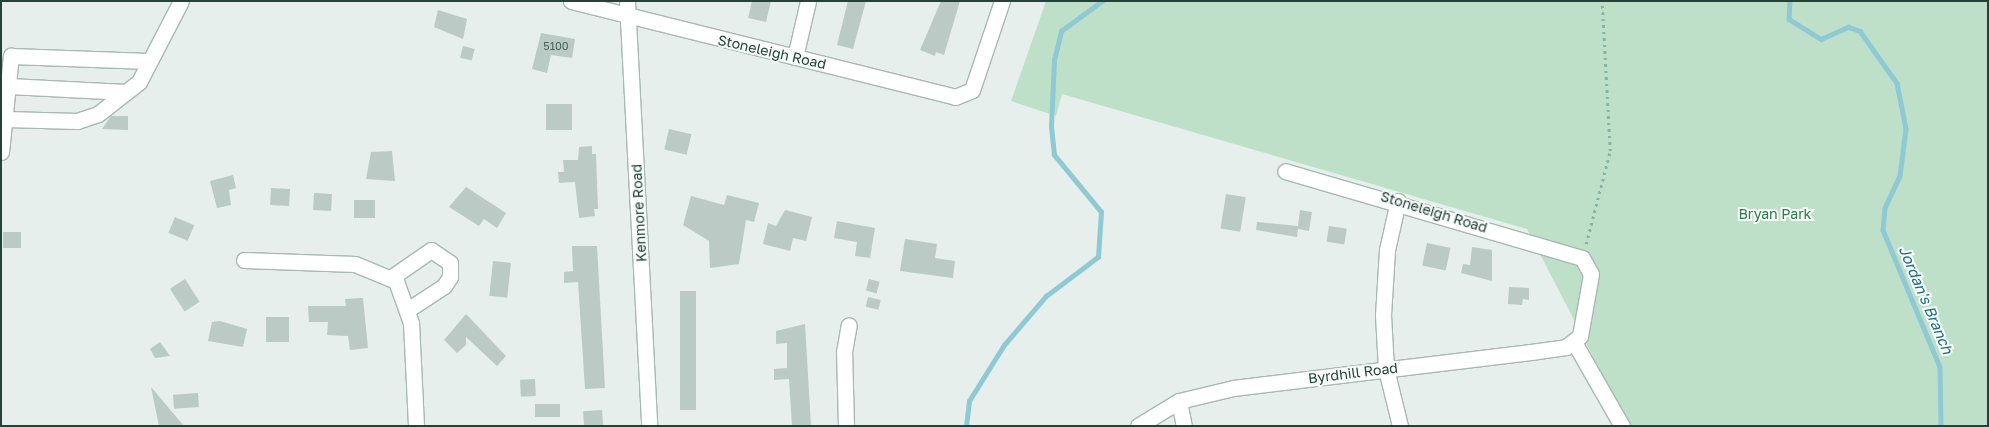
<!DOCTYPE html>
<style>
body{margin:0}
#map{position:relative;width:1989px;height:427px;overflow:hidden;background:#e6efeb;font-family:"Golos Text",sans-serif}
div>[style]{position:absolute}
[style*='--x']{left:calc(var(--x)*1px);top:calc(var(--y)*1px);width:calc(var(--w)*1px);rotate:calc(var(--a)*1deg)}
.green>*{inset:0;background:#bfe0c8}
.stream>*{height:4.5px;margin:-2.25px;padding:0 2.25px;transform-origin:2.25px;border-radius:2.25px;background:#8ec9d4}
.building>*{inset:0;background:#bbcac4;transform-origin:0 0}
.path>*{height:2.5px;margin-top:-1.25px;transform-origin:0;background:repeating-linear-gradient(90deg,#86b3a5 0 2.5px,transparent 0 6.5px)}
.roads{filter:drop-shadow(1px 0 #a8b8b2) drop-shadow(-1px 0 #a8b8b2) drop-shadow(0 1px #a8b8b2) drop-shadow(0 -1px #a8b8b2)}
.minor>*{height:15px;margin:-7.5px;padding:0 7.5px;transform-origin:7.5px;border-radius:7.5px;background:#fff}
span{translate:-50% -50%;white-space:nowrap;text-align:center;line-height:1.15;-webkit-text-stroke:4px #f7fbf9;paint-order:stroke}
.number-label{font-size:11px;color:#4a645c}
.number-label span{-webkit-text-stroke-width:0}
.street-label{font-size:14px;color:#24423a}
.park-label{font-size:14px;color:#2d7a4b}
.water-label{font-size:15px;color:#1c6f80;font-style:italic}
.frame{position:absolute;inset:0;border:2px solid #24423a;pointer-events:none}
</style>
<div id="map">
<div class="green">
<div style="clip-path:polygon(1046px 1px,1988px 1px,1988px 426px,1629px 426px,1527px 229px,1062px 94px,1056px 116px,1011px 101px)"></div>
</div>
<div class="stream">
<div style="--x:1790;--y:1;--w:18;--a:93"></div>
<div style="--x:1789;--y:19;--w:38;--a:32"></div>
<div style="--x:1821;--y:39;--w:30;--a:-24"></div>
<div style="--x:1848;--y:27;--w:13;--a:18"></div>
<div style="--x:1860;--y:31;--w:64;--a:54.6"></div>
<div style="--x:1897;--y:83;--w:47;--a:78.9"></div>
<div style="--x:1906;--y:129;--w:47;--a:97.3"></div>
<div style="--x:1900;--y:176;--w:35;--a:115"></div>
<div style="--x:1885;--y:208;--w:22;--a:95"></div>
<div style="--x:1883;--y:230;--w:148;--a:67.4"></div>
<div style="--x:1940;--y:367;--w:59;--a:89"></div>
<div style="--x:966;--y:426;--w:25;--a:-83"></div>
<div style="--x:969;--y:401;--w:66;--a:-58"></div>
<div style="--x:1004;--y:345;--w:65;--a:-49.4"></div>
<div style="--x:1046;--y:296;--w:65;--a:-36.9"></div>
<div style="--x:1098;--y:257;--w:45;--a:-86.2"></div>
<div style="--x:1101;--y:212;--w:74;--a:-129.5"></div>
<div style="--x:1054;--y:155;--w:29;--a:-96"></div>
<div style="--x:1051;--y:126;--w:66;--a:-87.4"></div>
<div style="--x:1054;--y:60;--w:30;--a:-76"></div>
<div style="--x:1061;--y:31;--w:51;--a:-36.2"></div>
</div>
<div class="building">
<div style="clip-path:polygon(752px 1px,771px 1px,766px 22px,748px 18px)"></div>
<div style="clip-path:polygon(848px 1px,866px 1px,853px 49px,837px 45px)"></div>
<div style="clip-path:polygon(941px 1px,960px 1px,944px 55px,936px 52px,935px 56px,920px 50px)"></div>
<div style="clip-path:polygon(438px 10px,467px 19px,463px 39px,434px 27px)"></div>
<div style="clip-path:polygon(541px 33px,575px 39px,572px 58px,551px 55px,547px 73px,532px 69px)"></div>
<div style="left:463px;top:46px;width:12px;height:12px;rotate:14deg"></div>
<div style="left:546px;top:104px;width:26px;height:26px"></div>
<div style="clip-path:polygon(111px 116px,128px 116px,128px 130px,102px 129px)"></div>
<div style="left:669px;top:129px;width:23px;height:21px;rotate:13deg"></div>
<div style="clip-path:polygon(592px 146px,592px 154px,596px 154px,598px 209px,594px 209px,595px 216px,579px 218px,575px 182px,559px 183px,558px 172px,564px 172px,563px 160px,578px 160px,579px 147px)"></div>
<div style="clip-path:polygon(392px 151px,395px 181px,366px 179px,371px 152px)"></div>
<div style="clip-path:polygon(233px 175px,236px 188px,229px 190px,231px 205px,217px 208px,210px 181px)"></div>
<div style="clip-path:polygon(466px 187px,506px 213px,497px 228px,484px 219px,479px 226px,449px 207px)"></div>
<div style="left:271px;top:188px;width:19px;height:17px;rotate:3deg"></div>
<div style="left:314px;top:193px;width:18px;height:17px;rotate:3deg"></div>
<div style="left:1226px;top:194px;width:20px;height:35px;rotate:9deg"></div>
<div style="clip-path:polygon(727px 195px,759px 203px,754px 222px,746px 220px,739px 264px,710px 268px,709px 241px,683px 225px,691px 196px,724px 205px)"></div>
<div style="left:354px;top:200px;width:21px;height:18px"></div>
<div style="clip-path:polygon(785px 210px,812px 217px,806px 241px,793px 238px,790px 251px,763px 244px,768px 223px,776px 226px)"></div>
<div style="clip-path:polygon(1300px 210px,1312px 212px,1309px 231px,1298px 229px,1297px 237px,1256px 230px,1257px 222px,1298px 226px)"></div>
<div style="left:175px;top:217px;width:21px;height:17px;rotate:23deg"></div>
<div style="clip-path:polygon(837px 221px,875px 228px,870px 258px,855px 256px,857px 242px,834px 238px)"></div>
<div style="left:1329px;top:226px;width:18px;height:16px;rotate:9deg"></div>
<div style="left:21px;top:232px;width:16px;height:18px;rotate:90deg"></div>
<div style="clip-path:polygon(905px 239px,937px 244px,935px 258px,955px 261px,953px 278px,900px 271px)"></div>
<div style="left:1427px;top:243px;width:24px;height:23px;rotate:12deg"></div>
<div style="clip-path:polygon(572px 246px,597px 246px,605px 388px,585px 389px,578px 282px,564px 283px,564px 272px,573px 271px)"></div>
<div style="clip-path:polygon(1472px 247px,1492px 250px,1492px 281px,1461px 273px,1463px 264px,1470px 265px)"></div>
<div style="left:493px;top:261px;width:18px;height:35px;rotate:6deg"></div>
<div style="left:185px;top:279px;width:27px;height:18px;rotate:57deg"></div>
<div style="left:869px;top:279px;width:11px;height:12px;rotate:15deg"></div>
<div style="clip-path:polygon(1509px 287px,1529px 288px,1529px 300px,1523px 299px,1522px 305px,1508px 304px)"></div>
<div style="left:680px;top:291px;width:16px;height:119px"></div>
<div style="left:868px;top:297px;width:13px;height:10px;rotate:13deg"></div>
<div style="clip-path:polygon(363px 298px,368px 348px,350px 350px,348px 336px,327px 335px,328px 322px,309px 322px,308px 306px,346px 306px,345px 299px)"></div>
<div style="clip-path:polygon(466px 314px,506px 356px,497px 366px,466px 337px,466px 345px,457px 353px,444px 340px)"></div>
<div style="left:266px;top:317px;width:23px;height:25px"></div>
<div style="clip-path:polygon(220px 321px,247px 329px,243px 347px,208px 341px,212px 322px)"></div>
<div style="clip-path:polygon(805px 324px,811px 426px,792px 426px,789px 379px,774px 380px,774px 369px,787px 368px,787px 343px,776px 344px,776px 331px)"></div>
<div style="clip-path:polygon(160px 342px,170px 356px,155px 358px,150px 349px)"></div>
<div style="left:535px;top:379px;width:17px;height:15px;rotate:87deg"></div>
<div style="clip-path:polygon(151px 387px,184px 426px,159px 426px)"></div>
<div style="left:198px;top:393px;width:14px;height:25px;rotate:86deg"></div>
<div style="left:560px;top:404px;width:13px;height:25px;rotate:90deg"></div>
<div style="left:602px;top:410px;width:16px;height:19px;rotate:86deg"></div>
</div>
<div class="path">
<div style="--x:1586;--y:244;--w:96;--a:-75.5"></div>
<div style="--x:1610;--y:151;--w:150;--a:-93.1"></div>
</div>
<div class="roads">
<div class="minor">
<div style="--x:571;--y:1;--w:396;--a:14"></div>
<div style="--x:955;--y:97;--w:18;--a:-22"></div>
<div style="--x:972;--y:90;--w:94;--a:-71.4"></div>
<div style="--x:627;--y:1;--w:426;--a:87"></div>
<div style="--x:795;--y:57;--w:57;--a:-76.9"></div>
<div style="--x:9;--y:86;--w:117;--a:2.9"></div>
<div style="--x:6;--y:119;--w:71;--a:1.6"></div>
<div style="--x:77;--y:121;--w:22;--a:-18"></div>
<div style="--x:98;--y:114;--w:52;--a:-38"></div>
<div style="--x:139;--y:82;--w:91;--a:-62.6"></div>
<div style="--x:1;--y:152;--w:97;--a:-84.1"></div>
<div style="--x:11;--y:56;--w:138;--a:2.1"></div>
<div style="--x:1398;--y:201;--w:50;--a:102.7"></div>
<div style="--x:1387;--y:250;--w:65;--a:93.5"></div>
<div style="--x:1383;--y:315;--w:54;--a:86.8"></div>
<div style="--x:1386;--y:369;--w:59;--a:76.2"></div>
<div style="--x:244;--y:260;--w:111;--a:2.1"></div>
<div style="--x:355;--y:264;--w:44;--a:22.5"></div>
<div style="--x:396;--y:281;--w:45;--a:70.3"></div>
<div style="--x:411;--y:323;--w:103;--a:87.2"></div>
<div style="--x:392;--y:277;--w:47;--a:-34.7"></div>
<div style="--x:431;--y:250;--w:23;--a:34"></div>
<div style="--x:450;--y:263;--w:14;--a:90"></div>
<div style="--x:450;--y:277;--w:11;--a:124"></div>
<div style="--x:444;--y:286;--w:42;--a:146.7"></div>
<div style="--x:1574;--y:342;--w:97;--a:60.3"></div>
<div style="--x:1179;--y:401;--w:25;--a:79"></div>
<div style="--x:846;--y:426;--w:74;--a:-91.5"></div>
<div style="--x:844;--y:352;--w:27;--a:-80"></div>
<div style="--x:1138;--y:426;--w:48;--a:-31.4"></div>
<div style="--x:1179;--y:401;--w:56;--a:-13.5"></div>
<div style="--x:1233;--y:388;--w:300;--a:-6.9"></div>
<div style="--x:1531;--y:352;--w:35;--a:-8"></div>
<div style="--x:1566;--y:347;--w:18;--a:-38"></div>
<div style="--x:1580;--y:336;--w:63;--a:-79.9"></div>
<div style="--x:1591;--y:274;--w:18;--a:-119"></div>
<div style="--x:1582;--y:258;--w:309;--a:-163.7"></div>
</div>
</div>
<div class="number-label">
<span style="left:556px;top:46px">5100</span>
</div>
<div class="street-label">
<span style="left:772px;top:52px;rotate:13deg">Stoneleigh Road</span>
<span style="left:1434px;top:212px;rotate:17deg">Stoneleigh Road</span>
<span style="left:639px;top:213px;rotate:-93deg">Kenmore Road</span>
<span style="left:1353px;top:373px;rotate:-7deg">Byrdhill Road</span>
</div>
<div class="park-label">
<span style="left:1775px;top:214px">Bryan Park</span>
</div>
<div class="water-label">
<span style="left:1926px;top:300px;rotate:67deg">Jordan's Branch</span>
</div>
<div class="frame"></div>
</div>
